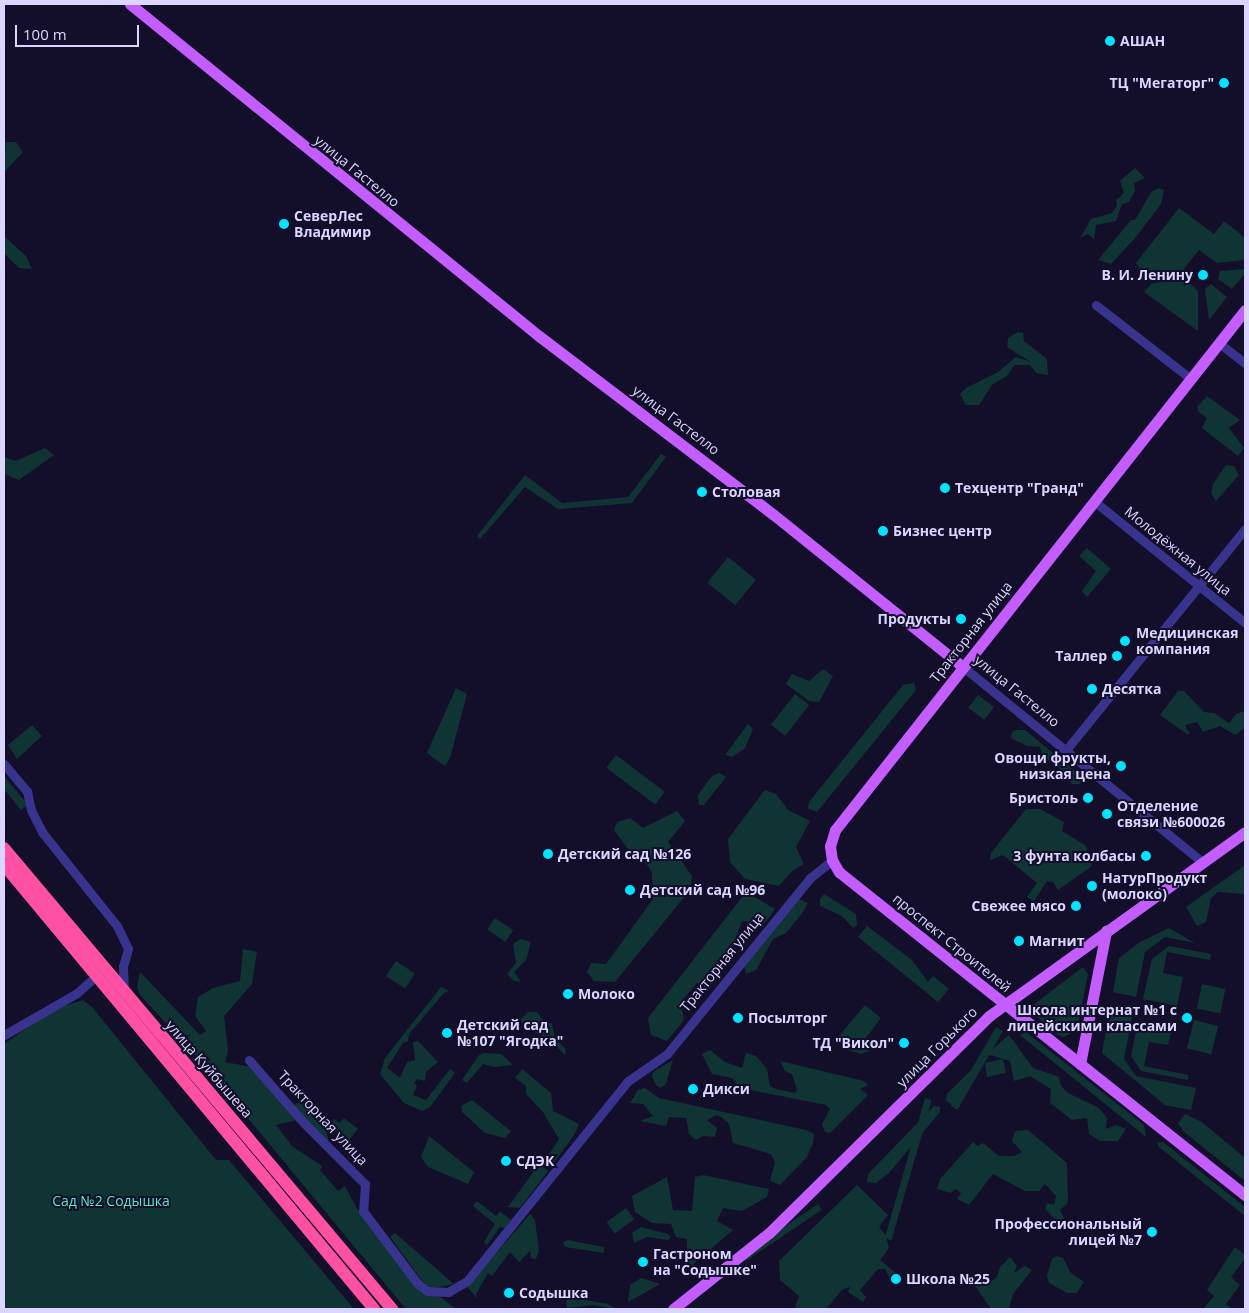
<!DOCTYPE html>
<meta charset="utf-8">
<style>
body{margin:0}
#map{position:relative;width:1249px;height:1313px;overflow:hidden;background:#130e2a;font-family:"Open Sans",sans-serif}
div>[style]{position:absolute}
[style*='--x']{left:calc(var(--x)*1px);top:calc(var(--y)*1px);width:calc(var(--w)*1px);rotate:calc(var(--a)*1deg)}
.green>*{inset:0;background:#103433;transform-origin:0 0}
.minor>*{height:9px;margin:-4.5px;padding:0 4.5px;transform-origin:4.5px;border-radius:4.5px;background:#38348d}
.major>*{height:11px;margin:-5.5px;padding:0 5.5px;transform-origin:5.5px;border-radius:5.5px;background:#c45dff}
.highway>*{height:12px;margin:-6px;padding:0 6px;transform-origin:6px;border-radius:6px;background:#ff51a3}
.dots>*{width:14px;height:14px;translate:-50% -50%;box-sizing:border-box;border:2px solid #130e2a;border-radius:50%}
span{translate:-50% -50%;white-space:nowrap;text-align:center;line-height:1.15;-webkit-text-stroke:4px #130e2a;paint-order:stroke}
.poi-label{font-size:14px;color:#dbd6ff;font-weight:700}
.left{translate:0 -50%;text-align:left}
.right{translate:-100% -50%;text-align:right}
.street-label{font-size:14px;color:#dbd6ff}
.park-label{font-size:14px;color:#56ebc7}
.frame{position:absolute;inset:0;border:5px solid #dbd6ff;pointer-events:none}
.scale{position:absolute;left:15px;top:25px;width:124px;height:22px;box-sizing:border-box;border:2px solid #dbd6ff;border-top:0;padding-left:6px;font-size:15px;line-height:18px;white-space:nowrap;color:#dbd6ff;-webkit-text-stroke:4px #130e2a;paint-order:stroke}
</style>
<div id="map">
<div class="green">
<div style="clip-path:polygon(6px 142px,16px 142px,23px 152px,4px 172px)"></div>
<div style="clip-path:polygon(1135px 168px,1145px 178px,1134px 183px,1135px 191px,1129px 202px,1122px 204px,1116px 221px,1096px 225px,1094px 239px,1088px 234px,1080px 238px,1091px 219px,1112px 213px,1117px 206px,1116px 200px,1124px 193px,1120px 181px)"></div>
<div style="clip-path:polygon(1159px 188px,1164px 190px,1161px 204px,1136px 237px,1111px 264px,1098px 260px,1131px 220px,1135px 220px,1152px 191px)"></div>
<div style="clip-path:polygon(1179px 208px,1214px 234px,1224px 221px,1245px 238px,1245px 260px,1217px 263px,1199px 250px,1183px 270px,1142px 272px,1136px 263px)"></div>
<div style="clip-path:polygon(4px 236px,26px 256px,32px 269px,19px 268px,4px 253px)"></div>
<div style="clip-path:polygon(1245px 269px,1245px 274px,1232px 289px,1218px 279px,1220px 271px)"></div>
<div style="clip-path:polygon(1184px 278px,1198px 291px,1198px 331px,1144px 292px,1151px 284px)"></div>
<div style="clip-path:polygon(1211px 284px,1227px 297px,1209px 320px,1205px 289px)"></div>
<div style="clip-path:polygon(1018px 332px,1023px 333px,1024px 341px,1047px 359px,1048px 375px,1036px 373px,1030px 365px,1014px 365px,1008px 375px,992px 385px,979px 405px,966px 405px,960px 394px,966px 388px,998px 372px,1016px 357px,1031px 362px,1007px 347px,1008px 338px)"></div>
<div style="clip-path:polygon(1207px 396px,1240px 420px,1229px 428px,1244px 448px,1238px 456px,1202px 428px,1207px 418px,1198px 411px,1197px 407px)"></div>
<div style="clip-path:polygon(45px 448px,54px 455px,19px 480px,4px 474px,4px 457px,16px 461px)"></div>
<div style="clip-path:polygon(661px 454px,666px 457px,632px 503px,558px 509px,525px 487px,480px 539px,477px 536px,525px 475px,562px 503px,628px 497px)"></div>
<div style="clip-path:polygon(1226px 465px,1234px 466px,1239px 475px,1216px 501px,1211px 494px,1213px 484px)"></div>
<div style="clip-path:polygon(1087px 548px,1111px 569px,1087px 597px,1082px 591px,1096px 571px,1079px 556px)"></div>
<div style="left:728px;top:557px;width:36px;height:33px;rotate:39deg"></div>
<div style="clip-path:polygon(823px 669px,833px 676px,819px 702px,809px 701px,786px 684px,792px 674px,809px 681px)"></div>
<div style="clip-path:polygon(914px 683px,916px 690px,817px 812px,808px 809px,809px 802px,903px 685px)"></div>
<div style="clip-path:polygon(456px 688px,467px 694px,450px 758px,445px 766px,427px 753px)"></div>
<div style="clip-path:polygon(1178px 691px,1184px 691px,1204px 712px,1214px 713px,1229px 723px,1236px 714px,1245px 711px,1245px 728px,1235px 735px,1220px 726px,1203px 732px,1197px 722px,1185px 725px,1190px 734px,1187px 734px,1160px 715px)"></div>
<div style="left:795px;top:694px;width:18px;height:39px;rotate:38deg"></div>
<div style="left:978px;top:695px;width:20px;height:16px;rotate:37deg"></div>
<div style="clip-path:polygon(748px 724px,753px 729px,745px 748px,732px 757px,725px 755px)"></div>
<div style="clip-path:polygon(32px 725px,42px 736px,17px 759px,8px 745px)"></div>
<div style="clip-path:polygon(1016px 730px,1025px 730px,1081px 776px,1080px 784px,1072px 784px,1058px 767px,1042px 756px,1040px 747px,1027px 746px,1011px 738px,1012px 732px)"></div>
<div style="left:616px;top:755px;width:61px;height:16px;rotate:37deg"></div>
<div style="clip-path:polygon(719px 773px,726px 777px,704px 805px,699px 805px,698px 795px,711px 777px)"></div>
<div style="clip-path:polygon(4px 776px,28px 805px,21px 810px,4px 789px)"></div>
<div style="clip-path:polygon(765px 790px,776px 794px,788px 810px,810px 821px,796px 847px,804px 864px,792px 871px,779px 886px,745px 879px,730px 862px,728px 839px)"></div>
<div style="clip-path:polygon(1026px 809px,1040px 809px,1064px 822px,1062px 831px,1086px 846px,1092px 866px,1058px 890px,1053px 882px,1047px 881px,1034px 901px,1027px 897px,1037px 883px,1003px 855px,990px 860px,991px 853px)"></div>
<div style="clip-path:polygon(677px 811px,685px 821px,668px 842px,692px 876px,690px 890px,615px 982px,594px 981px,587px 972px,591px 963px,606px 964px,653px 899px,652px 873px,645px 861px,635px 858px,614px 830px,617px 822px,630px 818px,643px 828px)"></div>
<div style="clip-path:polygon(1245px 865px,1245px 894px,1218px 892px,1211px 898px,1206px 922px,1197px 926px,1186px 907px)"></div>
<div style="clip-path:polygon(746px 892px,775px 909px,765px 923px,742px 921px,723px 972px,709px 987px,697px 983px,681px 1002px,684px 1020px,667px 1041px,651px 1035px,648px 1018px)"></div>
<div style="clip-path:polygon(824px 894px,856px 914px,857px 925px,853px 928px,842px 916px,820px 906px,820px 899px)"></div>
<div style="clip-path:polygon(798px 899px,808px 903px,803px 912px,786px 933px,773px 939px,756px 970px,746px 974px,744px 966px)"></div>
<div style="left:495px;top:918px;width:22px;height:14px;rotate:34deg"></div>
<div style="clip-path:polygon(867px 926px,912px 960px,928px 982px,933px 976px,949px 989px,938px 1002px,858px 937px)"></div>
<div style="clip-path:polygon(1169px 928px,1195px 943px,1165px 937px,1145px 952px,1136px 997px,1113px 992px,1119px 958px,1140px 942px)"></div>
<div style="clip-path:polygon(520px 939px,531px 942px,526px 960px,514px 972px,521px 982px,514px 981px,507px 974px,516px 963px,513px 944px)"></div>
<div style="clip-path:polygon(1169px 946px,1211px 954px,1210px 960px,1167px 952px,1163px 973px,1183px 977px,1177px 1006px,1143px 999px,1152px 959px)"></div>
<div style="clip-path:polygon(243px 949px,257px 952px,252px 984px,224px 1016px,228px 1051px,225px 1062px,252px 1067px,296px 1120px,276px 1125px,292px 1146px,322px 1166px,320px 1170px,338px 1191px,345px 1186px,356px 1207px,421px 1293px,438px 1295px,456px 1309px,406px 1309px,198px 1058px,140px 995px,137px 987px,140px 972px,200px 1035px,206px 1031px,195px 1016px,198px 997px,213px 988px,240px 981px)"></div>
<div style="left:396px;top:961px;width:23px;height:18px;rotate:34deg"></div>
<div style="clip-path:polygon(1083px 967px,1088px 974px,1077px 1030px,1064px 1037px,1058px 1035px,1036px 1016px,1033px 1005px)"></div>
<div style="left:1202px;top:984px;width:24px;height:25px;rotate:12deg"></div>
<div style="clip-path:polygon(441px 987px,449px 991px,444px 993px,409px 1034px,408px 1041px,403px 1043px,387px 1068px,400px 1078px,407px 1062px,415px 1060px,413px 1042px,418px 1041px,438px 1062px,426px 1072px,425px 1081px,417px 1079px,414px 1083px,417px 1086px,413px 1095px,426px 1100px,450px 1069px,455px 1073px,430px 1107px,422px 1111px,404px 1103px,380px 1074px,385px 1058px)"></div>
<div style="clip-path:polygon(83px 1000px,92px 1007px,216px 1160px,229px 1160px,354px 1309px,4px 1309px,4px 1044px,54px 1009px)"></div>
<div style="clip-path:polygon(865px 1005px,881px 1018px,862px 1043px,869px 1051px,861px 1054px,842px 1048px,840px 1042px,848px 1040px,839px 1036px)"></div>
<div style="clip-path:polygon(1110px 1009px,1133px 1013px,1124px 1059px,1136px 1076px,1196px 1088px,1191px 1110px,1165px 1105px,1102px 1053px)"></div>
<div style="clip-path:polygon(528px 1012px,537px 1012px,543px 1020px,552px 1024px,555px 1039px,565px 1048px,566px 1056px,547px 1037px,539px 1035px,522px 1023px,520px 1020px)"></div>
<div style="left:1194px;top:1020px;width:25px;height:29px;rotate:14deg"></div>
<div style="clip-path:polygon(1138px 1021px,1172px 1029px,1168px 1045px,1149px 1042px,1144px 1066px,1188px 1075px,1188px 1080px,1141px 1071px,1131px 1056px)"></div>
<div style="left:996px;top:1027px;width:8px;height:91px;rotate:30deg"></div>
<div style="clip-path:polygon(1026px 1032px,1144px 1125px,1146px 1137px,1020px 1035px)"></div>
<div style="clip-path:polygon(1009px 1035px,1033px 1068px,1059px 1077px,1061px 1086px,1068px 1093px,1099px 1108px,1107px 1118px,1106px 1129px,1116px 1125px,1126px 1129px,1118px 1141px,1100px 1141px,1089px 1134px,1087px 1118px,1072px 1120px,1050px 1103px,1051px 1089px,1030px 1076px,1014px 1081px,1010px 1061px,1003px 1059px,1006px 1073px,987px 1077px,985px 1063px,1003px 1059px,987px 1054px)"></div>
<div style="clip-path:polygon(710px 1050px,725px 1062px,742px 1068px,746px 1053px,756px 1056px,767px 1069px,770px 1086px,776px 1089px,795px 1093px,797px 1090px,792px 1074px,785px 1071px,780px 1061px,864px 1081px,868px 1085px,860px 1089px,868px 1095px,830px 1133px,825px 1132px,822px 1124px,830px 1109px,826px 1105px,740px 1088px,732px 1078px,712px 1074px,702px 1054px)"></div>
<div style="clip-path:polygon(484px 1053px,501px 1054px,513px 1065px,494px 1067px,483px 1064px,467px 1083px,462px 1080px,479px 1055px)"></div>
<div style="clip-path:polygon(673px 1060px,666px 1084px,661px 1088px,656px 1085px,652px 1077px,653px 1072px)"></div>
<div style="clip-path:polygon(979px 1062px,959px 1108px,946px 1101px,947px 1094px)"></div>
<div style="clip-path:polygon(522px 1069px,551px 1093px,553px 1111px,579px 1124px,574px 1135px,550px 1168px,545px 1160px,559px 1139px,543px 1112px,526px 1094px,526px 1086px,515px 1078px)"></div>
<div style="clip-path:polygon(645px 1088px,659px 1098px,806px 1130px,814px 1134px,813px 1143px,807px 1157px,780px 1185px,770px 1181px,775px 1162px,771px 1154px,733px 1143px,729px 1124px,721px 1117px,716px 1115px,707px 1120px,717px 1128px,715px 1137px,703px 1136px,696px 1140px,689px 1134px,686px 1118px,669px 1117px,666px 1126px,640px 1121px,653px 1116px,643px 1104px,630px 1103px,638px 1090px)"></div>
<div style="left:925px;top:1098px;width:7px;height:146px;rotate:16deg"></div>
<div style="clip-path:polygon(472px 1100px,511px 1131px,505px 1138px,485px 1133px,462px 1112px,461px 1106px)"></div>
<div style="clip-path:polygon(300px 1101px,306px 1103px,324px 1120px,329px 1143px,293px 1106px)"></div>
<div style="clip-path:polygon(934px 1106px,940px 1107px,940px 1112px,889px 1173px,876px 1183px,867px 1182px,868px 1174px)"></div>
<div style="clip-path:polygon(1185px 1114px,1202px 1122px,1245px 1158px,1245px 1181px,1184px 1132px,1178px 1123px)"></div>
<div style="clip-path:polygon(344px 1118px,358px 1129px,343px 1147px,332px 1121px,334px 1119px,340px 1123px)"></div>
<div style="clip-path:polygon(1028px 1130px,1067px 1163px,1068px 1203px,1060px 1210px,1065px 1220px,1057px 1221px,1045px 1209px,1047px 1203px,1054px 1205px,1056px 1196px,1045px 1184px,1039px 1191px,1025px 1191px,993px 1174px,969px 1205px,957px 1199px,961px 1193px,955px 1189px,951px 1193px,937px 1189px,940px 1179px,973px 1142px,978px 1146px,983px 1143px,999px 1156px,1014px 1156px,1022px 1152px,1012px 1141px,1015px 1131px)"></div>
<div style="clip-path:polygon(429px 1136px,474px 1172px,468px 1184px,428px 1167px,421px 1157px)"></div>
<div style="clip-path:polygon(1163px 1142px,1245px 1207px,1245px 1216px,1159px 1147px,1157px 1143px)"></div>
<div style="clip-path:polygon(539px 1164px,548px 1171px,520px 1208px,508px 1207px)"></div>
<div style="clip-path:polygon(703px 1175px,769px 1189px,767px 1197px,742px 1211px,723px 1208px,717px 1221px,733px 1230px,690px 1267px,687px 1262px,687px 1239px,676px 1237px,671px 1224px,652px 1223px,635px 1212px,632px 1196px,667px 1177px,673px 1210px,692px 1211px,695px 1177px)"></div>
<div style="clip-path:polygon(857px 1185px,888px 1215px,879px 1227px,885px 1234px,889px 1248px,880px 1260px,897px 1274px,897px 1282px,890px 1279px,885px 1269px,878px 1269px,860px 1290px,866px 1297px,863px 1302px,848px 1292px,850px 1287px,843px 1289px,826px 1309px,798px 1309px,795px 1306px,799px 1296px,780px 1280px,779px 1261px)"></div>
<div style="clip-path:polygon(477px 1201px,496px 1216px,500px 1211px,511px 1220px,505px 1228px,500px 1227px,487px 1245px,484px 1242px,495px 1224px,473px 1206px)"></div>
<div style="left:818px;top:1204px;width:7px;height:92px;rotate:56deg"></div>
<div style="left:626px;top:1208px;width:14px;height:24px;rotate:54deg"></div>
<div style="clip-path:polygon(530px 1214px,535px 1220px,539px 1251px,536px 1259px,531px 1258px,530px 1251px,519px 1262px,510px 1252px,492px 1276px,488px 1273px,476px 1294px,478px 1299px,467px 1287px)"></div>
<div style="clip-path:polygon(641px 1227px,668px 1234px,671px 1237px,668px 1240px,647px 1237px,634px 1243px,632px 1233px)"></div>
<div style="clip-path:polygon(395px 1233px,454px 1284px,435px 1288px,426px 1286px,390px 1237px)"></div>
<div style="clip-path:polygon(567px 1240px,604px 1247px,604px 1253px,565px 1247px,563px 1242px)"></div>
<div style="clip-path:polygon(1235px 1247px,1245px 1255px,1245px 1259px,1231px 1277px,1240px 1285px,1226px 1304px,1232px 1309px,1203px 1309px,1214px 1296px,1207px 1290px)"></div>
<div style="clip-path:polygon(1057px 1256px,1063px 1258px,1071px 1273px,1084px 1282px,1077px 1293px,1067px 1293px,1049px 1283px,1047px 1275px,1052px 1259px)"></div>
<div style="clip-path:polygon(1010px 1257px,1017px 1266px,1014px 1273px,1025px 1266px,1032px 1270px,1013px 1294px,1009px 1309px,991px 1309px,969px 1277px,990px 1282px,997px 1277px,1000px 1267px)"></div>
<div style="clip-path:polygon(641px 1278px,660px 1284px,628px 1302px,630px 1285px)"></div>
<div style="clip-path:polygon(573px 1298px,608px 1304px,616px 1309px,593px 1305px,567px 1308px,566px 1300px)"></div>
</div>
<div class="minor">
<div style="--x:1096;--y:305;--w:120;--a:37.9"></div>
<div style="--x:1219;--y:343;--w:33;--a:38"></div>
<div style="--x:1094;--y:501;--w:194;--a:38.9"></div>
<div style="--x:962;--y:666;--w:310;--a:39.2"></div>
<div style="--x:1066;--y:750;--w:284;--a:-51"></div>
<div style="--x:4;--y:764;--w:35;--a:50"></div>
<div style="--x:27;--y:791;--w:19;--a:78"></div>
<div style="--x:31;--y:810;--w:25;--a:63"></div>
<div style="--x:42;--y:832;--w:120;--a:51.4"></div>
<div style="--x:117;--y:926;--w:25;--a:64"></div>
<div style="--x:128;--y:949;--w:18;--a:106"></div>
<div style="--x:123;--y:966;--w:24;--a:88"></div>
<div style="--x:4;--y:1035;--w:84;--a:-29.9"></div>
<div style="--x:77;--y:993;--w:25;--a:-42"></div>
<div style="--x:249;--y:1060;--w:84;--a:48.9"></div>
<div style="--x:304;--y:1123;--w:86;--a:45"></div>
<div style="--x:365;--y:1184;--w:27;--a:94"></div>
<div style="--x:363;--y:1211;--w:91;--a:53"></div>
<div style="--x:418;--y:1284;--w:11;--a:38"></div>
<div style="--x:427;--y:1291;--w:21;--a:3"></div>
<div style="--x:448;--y:1292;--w:22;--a:-30"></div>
<div style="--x:467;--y:1281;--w:257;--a:-51.2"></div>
<div style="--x:628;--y:1081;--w:47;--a:-34.7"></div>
<div style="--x:667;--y:1054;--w:227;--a:-50.9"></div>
<div style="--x:810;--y:878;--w:28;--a:-39"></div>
</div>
<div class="major">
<div style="--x:130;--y:4;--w:527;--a:39.07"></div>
<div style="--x:539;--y:336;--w:295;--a:37.3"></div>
<div style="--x:774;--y:515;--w:241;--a:38.8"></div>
<div style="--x:1245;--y:310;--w:662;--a:128.25"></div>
<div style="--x:835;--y:830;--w:17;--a:107"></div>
<div style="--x:830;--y:846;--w:14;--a:82"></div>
<div style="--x:832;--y:860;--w:14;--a:60"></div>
<div style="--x:839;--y:872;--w:519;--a:38.5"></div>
<div style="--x:1080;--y:1064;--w:136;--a:-78.9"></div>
<div style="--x:673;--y:1309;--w:122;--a:-38.4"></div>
<div style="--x:769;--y:1233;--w:309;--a:-44.6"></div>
<div style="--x:989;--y:1016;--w:315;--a:-35.7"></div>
</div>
<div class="highway">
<div style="--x:4;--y:848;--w:603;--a:49.91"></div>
<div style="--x:4;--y:865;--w:578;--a:50.19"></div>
</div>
<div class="dots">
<div style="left:1110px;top:41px;background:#02e3ff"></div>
<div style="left:1224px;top:83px;background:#02e3ff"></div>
<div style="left:284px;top:224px;background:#02e3ff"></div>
<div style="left:1203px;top:275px;background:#02e3ff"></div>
<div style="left:945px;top:488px;background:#02e3ff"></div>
<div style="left:702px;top:492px;background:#02e3ff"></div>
<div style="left:883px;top:531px;background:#02e3ff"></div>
<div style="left:961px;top:619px;background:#02e3ff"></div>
<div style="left:1125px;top:641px;background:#02e3ff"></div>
<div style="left:1117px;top:656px;background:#02e3ff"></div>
<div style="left:1092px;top:689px;background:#02e3ff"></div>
<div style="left:1121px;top:766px;background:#02e3ff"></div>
<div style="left:1088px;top:798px;background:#02e3ff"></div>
<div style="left:1107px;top:814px;background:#02e3ff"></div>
<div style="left:548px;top:854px;background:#02e3ff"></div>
<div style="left:1146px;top:856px;background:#02e3ff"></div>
<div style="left:1092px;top:886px;background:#02e3ff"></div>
<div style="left:630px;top:890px;background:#02e3ff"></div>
<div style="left:1076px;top:906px;background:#02e3ff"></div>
<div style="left:1019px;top:941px;background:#02e3ff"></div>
<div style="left:568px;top:994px;background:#02e3ff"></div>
<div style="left:738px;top:1018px;background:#02e3ff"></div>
<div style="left:1187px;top:1018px;background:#02e3ff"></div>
<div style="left:447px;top:1033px;background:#02e3ff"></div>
<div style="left:904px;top:1043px;background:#02e3ff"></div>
<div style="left:693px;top:1089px;background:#02e3ff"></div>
<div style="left:506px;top:1161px;background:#02e3ff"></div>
<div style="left:1152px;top:1232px;background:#02e3ff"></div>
<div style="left:643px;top:1262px;background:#02e3ff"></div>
<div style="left:896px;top:1279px;background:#02e3ff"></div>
<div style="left:509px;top:1293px;background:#02e3ff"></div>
</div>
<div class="poi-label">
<span class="left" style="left:1120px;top:41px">АШАН</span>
<span class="right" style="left:1214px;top:83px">ТЦ "Мегаторг"</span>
<span class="left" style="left:294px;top:224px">СеверЛес<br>Владимир</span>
<span class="right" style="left:1193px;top:275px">В. И. Ленину</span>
<span class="left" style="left:955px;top:488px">Техцентр "Гранд"</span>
<span class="left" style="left:712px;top:492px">Столовая</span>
<span class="left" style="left:893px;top:531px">Бизнес центр</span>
<span class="right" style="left:951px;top:619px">Продукты</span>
<span class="left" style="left:1136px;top:641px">Медицинская<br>компания</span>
<span class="right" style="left:1107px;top:656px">Таллер</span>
<span class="left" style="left:1102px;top:689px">Десятка</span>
<span class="right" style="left:1111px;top:766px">Овощи фрукты,<br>низкая цена</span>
<span class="right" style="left:1078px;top:798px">Бристоль</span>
<span class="left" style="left:1117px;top:814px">Отделение<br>связи №600026</span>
<span class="left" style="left:558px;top:854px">Детский сад №126</span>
<span class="right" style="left:1136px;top:856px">3 фунта колбасы</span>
<span class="left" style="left:1102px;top:886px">НатурПродукт<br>(молоко)</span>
<span class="left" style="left:640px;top:890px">Детский сад №96</span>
<span class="right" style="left:1066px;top:906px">Свежее мясо</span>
<span class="left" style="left:1029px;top:941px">Магнит</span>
<span class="left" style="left:578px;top:994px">Молоко</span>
<span class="right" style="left:1177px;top:1018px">Школа интернат №1 с<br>лицейскими классами</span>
<span class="left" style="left:748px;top:1018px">Посылторг</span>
<span class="left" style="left:457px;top:1033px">Детский сад<br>№107 "Ягодка"</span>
<span class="right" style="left:894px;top:1043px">ТД "Викол"</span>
<span class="left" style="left:703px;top:1089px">Дикси</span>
<span class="left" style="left:516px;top:1161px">СДЭК</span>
<span class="right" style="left:1142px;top:1232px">Профессиональный<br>лицей №7</span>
<span class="left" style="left:653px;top:1262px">Гастроном<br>на "Содышке"</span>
<span class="left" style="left:906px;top:1279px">Школа №25</span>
<span class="left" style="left:519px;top:1293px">Содышка</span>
</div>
<div class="street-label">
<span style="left:357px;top:171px;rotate:39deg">улица Гастелло</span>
<span style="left:676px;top:420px;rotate:37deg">улица Гастелло</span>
<span style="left:1178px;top:551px;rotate:39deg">Молодёжная улица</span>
<span style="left:971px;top:632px;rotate:-52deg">Тракторная улица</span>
<span style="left:1017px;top:691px;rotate:39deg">улица Гастелло</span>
<span style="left:952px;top:943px;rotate:39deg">проспект Строителей</span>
<span style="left:722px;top:962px;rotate:-51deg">Тракторная улица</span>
<span style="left:937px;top:1047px;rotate:-45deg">улица Горького</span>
<span style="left:209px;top:1069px;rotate:49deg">улица Куйбышева</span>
<span style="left:323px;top:1118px;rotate:47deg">Тракторная улица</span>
</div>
<div class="park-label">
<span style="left:111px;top:1201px">Сад №2 Содышка</span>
</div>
<div class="frame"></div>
<div class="scale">100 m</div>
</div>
